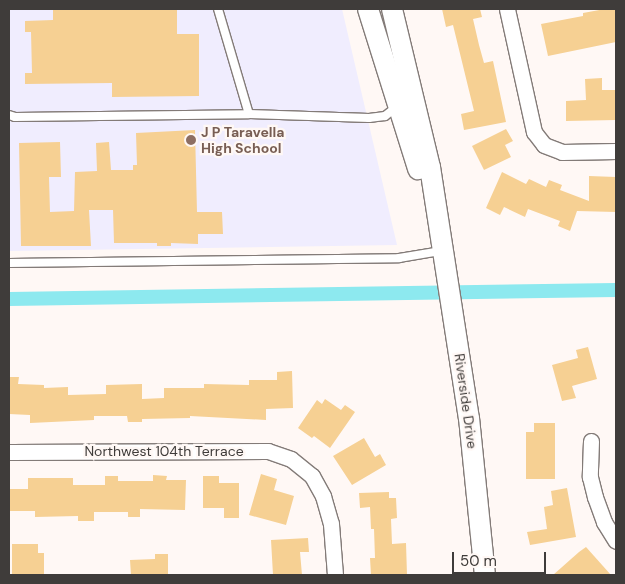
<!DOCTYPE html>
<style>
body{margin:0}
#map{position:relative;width:625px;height:584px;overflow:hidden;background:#fff8f5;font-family:"DM Sans",sans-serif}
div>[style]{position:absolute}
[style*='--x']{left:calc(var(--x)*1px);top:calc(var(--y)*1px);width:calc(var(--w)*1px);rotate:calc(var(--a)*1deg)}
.education>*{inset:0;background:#f0edfe}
.canal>*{height:14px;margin:-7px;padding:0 7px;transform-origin:7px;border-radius:7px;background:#8de9ef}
.building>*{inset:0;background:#f6d093}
.roads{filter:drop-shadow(1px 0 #837b78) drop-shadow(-1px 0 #837b78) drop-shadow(0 1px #837b78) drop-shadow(0 -1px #837b78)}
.lane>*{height:8px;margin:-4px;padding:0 4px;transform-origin:4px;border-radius:4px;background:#fff}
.street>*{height:15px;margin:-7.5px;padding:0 7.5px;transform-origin:7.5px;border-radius:7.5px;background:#fff}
.secondary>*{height:20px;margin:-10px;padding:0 10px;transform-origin:10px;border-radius:10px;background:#fff}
.dots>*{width:14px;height:14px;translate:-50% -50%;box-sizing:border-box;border:2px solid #fff8f5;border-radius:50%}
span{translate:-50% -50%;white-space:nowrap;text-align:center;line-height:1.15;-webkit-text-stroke:4.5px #fff8f5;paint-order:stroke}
.education-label{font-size:14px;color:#785e54;font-weight:700}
.left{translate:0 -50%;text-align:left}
.street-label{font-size:14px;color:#3f3c3a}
.frame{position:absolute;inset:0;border:10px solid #3f3c3a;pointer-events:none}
.scale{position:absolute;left:452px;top:552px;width:94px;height:22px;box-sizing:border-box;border:2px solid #3f3c3a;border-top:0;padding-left:6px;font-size:15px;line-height:18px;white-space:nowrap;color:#3f3c3a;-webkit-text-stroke:4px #fff8f5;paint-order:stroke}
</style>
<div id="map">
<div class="education">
<div style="clip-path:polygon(9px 9px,342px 9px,397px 245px,9px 251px)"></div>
</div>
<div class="canal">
<div style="--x:9;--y:299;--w:607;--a:-0.85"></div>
</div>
<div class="building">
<div style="clip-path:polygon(53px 9px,177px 9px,177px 34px,199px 34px,199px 96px,112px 97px,112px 83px,25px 84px,25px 73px,32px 73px,31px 32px,25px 32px,25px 21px,53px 20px)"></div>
<div style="clip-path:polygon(442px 9px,480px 9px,482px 17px,473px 19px,479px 45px,484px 63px,493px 61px,506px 122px,464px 130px,461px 114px,474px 111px,453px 25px,446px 27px)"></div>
<div style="clip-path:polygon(605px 9px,616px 9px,616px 42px,548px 56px,541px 24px,583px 16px,583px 13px)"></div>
<div style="clip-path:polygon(602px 78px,602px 90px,616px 90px,616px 120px,566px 121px,566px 101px,586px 100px,585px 79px)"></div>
<div style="clip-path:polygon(506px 129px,513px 141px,505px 145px,511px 157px,484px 170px,472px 146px)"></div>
<div style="clip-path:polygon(195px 130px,197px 212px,222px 212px,223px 234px,198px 234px,198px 244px,171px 243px,171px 246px,157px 246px,157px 243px,114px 243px,113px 210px,89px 210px,91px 246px,21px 246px,19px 143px,60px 142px,61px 177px,49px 177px,50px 212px,74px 211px,75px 172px,97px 171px,96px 143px,109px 142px,111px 170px,133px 170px,133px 165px,137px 165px,136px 133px)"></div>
<div style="clip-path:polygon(502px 172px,526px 184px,529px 179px,546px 187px,549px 180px,562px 185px,560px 190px,589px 201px,589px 176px,616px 177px,616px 212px,577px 211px,570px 231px,558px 226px,560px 221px,528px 209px,525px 217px,504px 207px,500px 215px,486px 208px)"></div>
<div style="clip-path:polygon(588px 347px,597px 379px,572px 386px,576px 398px,562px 401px,552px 365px,578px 358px,576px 350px)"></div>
<div style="clip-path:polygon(292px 371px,293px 408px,266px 409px,266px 420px,190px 416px,190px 418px,142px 419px,142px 422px,128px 422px,127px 416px,94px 416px,94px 420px,30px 423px,30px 415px,9px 414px,9px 377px,19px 377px,18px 384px,44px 385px,44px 388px,68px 387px,68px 395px,106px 394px,106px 385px,142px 384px,142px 399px,164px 398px,164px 388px,204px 388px,204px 384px,249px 385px,249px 380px,277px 380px,277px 372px)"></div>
<div style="clip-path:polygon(325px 399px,341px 410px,345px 405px,355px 412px,330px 448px,314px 436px,312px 438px,298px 428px,317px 400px,322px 404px)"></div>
<div style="clip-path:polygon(534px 423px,555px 423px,555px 479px,526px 479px,526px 432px,534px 432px)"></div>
<div style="clip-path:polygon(364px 438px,375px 457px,380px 454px,386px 465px,352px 485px,333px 456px)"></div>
<div style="clip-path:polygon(261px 474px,277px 479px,274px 490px,294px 496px,286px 525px,249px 515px)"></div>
<div style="clip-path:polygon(153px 475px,167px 476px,166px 480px,186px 480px,185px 510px,140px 509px,140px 517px,128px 517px,128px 512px,94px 512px,94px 521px,78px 521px,78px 516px,35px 517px,35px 511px,9px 511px,9px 489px,28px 489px,28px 478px,73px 478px,73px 485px,105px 485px,105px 476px,118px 476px,118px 481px,153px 481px)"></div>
<div style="clip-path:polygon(203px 476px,219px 476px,219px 483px,239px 483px,239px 518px,224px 518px,224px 508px,203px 508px)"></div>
<div style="clip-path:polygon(567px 488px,576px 537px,530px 545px,527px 532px,547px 529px,544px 507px,553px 505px,551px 491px)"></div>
<div style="clip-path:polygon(389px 492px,389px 498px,396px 498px,397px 518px,391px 519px,392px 544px,406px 543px,407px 575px,371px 575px,370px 558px,375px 558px,374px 529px,371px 529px,370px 507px,360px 508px,359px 493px)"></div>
<div style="clip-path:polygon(308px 538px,309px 552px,300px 552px,302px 575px,273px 575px,271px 540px)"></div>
<div style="clip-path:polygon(12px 544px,38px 544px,38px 553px,44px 553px,44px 575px,12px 575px)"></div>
<div style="clip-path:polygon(586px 547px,611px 575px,553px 575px,579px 552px)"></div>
<div style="clip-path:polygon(155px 554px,168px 554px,168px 575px,131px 575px,130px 560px,155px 559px)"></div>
</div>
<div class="roads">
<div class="lane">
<div style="--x:218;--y:9;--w:109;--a:73.6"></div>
<div style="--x:9;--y:115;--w:6;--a:18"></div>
<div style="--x:15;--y:117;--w:234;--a:-0.7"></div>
<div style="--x:249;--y:114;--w:120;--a:1.9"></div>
<div style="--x:369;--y:118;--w:16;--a:-7"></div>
<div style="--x:385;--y:116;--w:16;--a:-38"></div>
<div style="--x:9;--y:263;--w:390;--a:-0.7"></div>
<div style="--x:399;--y:258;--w:43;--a:-9.5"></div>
</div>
<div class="street">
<div style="--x:507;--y:9;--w:126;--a:77.6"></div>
<div style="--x:534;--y:132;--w:16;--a:52"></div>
<div style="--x:544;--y:145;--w:19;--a:21"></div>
<div style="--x:562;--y:152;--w:54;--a:-1.1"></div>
<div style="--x:591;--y:441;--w:36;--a:92"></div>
<div style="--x:590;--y:477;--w:21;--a:76"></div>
<div style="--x:595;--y:497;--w:27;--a:70"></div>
<div style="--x:604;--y:522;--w:22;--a:58"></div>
<div style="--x:9;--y:452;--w:259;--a:-0.2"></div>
<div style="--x:268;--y:451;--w:24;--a:19"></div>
<div style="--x:291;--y:459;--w:27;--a:39"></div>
<div style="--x:312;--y:476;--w:23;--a:61"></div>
<div style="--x:323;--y:496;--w:29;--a:74"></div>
<div style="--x:331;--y:524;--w:51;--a:85.5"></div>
</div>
<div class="secondary">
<div style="--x:368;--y:9;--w:168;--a:72.6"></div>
<div style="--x:392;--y:9;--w:163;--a:76.5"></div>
<div style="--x:430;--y:167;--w:254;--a:81.2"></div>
<div style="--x:469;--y:418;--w:158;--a:84.2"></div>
</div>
</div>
<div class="dots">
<div style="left:191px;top:140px;background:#8d6e63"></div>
</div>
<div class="education-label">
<span class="left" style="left:201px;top:140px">J P Taravella<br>High School</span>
</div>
<div class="street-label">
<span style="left:466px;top:401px;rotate:82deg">Riverside Drive</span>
<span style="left:164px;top:451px">Northwest 104th Terrace</span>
</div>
<div class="frame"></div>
<div class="scale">50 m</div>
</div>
